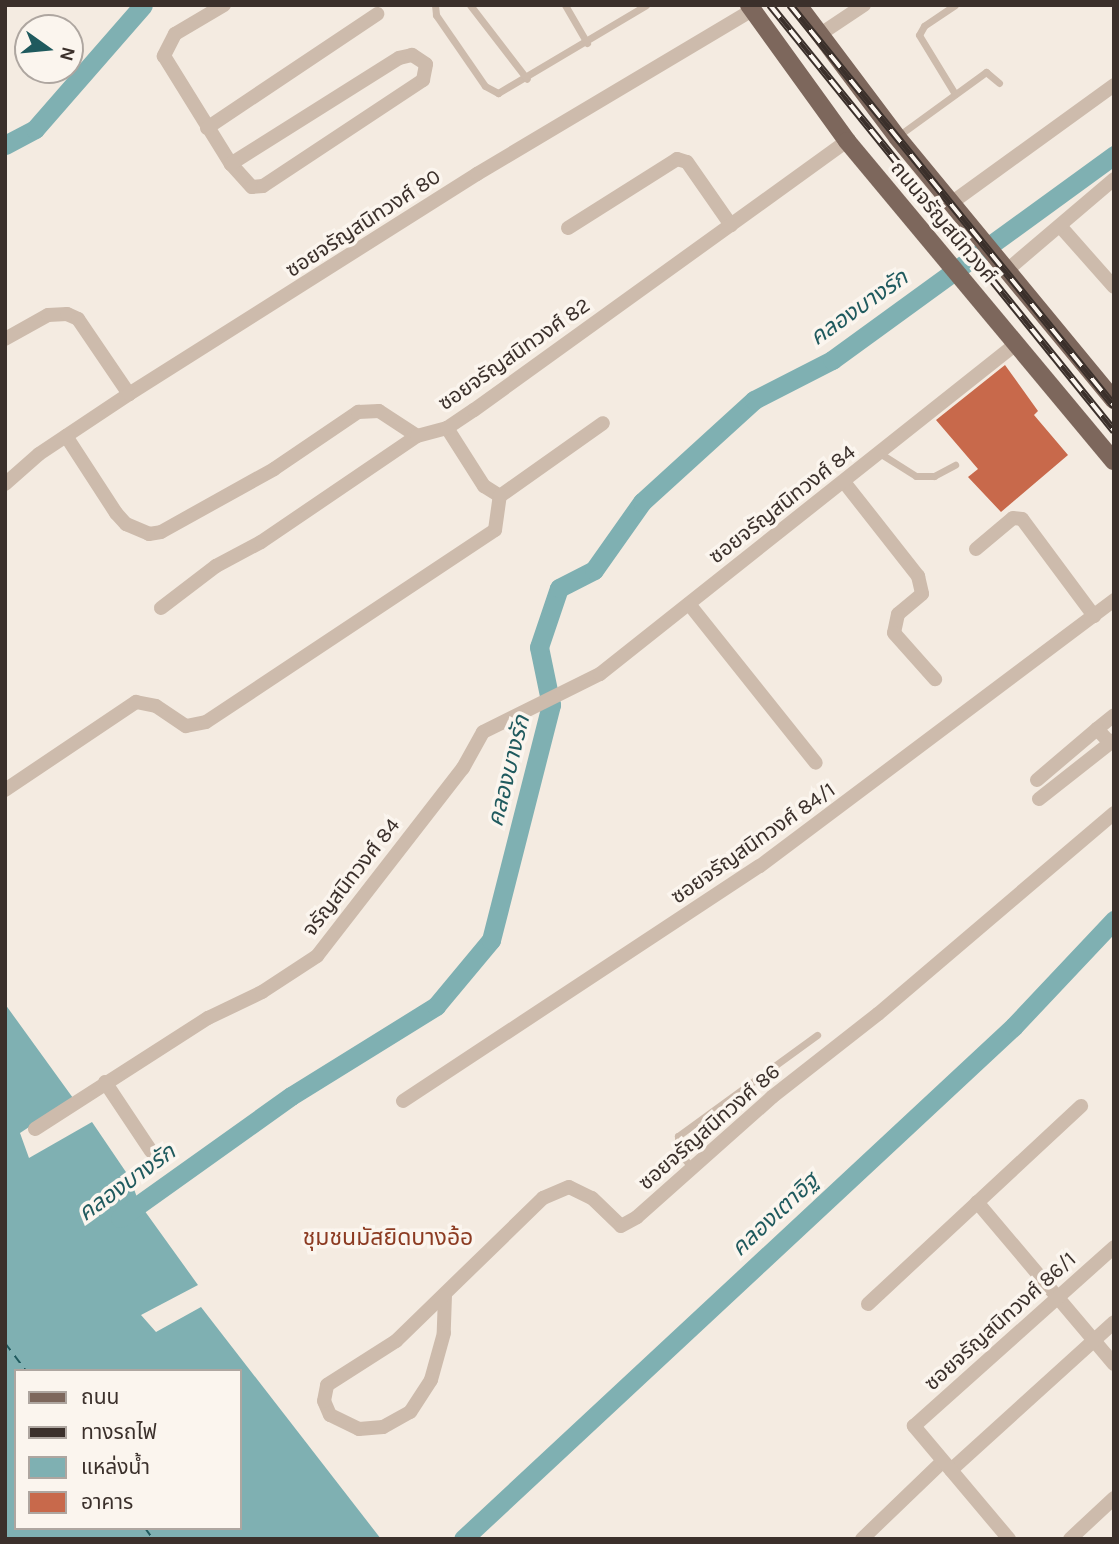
<!DOCTYPE html>
<meta charset="utf-8">
<style>
body{margin:0}
#map{position:relative;width:1119px;height:1544px;overflow:hidden;background:#f4ebe1;font-family:Karla,"Noto Sans Thai",sans-serif}
div>[style]{position:absolute}
[style*='--x']{left:calc(var(--x)*1px);top:calc(var(--y)*1px);width:calc(var(--w)*1px);rotate:calc(var(--a)*1deg)}
.water>*{inset:0;background:#7fb0b2}
.canal>*{height:19px;margin:-9.5px;padding:0 9.5px;transform-origin:9.5px;border-radius:9.5px;background:#7fb0b2}
.ferry>*{height:2px;margin-top:-1px;transform-origin:0;background:repeating-linear-gradient(90deg,#1f5a5e 0 9px,transparent 0 16px)}
.building>*{inset:0;background:#c8694b}
.service>*{height:7px;margin:-3.5px;padding:0 3.5px;transform-origin:3.5px;border-radius:3.5px;background:#cdbbac}
.minor>*{height:14px;margin:-7px;padding:0 7px;transform-origin:7px;border-radius:7px;background:#cdbbac}
.primary>*{height:18px;margin:-9px;padding:0 9px;transform-origin:9px;border-radius:9px;background:#7d675c}
.rail>*{height:8px;margin-top:-4px;transform-origin:0;background:repeating-linear-gradient(90deg,#fbf5ee 0 16px,#3b302b 0 32px);box-sizing:border-box;border-block:2px solid #3b302b}
span{translate:-50% -50%;white-space:nowrap;text-align:center;line-height:1.15;-webkit-text-stroke:7px #fbf5ee;paint-order:stroke}
.street-label{font-size:21px;color:#3b302b}
.water-label{font-size:23px;color:#1f5a5e;font-style:italic}
.neighbourhood-label{font-size:23px;color:#8c3b22}
.frame{position:absolute;inset:0;border:7px solid #3b302b;pointer-events:none}
.legend{position:absolute;left:14px;top:1369px;width:228px;height:161px;box-sizing:border-box;background:#fbf5ee;border:2px solid #aea6a0;margin:0;padding:9px 12px;list-style:none;font-size:21px;color:#3b302b}
.legend li{display:flex;align-items:center;gap:14px;height:35px}
.legend b{width:35px;border:2px solid #aea6a0}
.north{position:absolute;left:14px;top:14px;width:70px;height:70px;box-sizing:border-box;background:#fbf5ee;border:2px solid #aea6a0;border-radius:50%;rotate:105deg;font-size:19px;font-weight:700;line-height:28px;text-align:center;color:#3b302b}
.north::after{content:'';display:block;margin:auto;width:24px;height:32px;background:#1f5a5e;clip-path:polygon(50% 0,100% 100%,50% 72%,0 100%)}
</style>
<div id="map">
<div class="water">
<div style="clip-path:polygon(evenodd,5px 1004px,73px 1098px,20px 1133px,29px 1158px,92px 1122px,130px 1178px,139px 1203px,198px 1285px,141px 1315px,156px 1332px,201px 1307px,381px 1539px,5px 1539px,5px 1004px,16px 1371px,240px 1371px,240px 1528px,16px 1528px,16px 1371px)"></div>
</div>
<div class="canal">
<div style="--x:5;--y:145;--w:34;--a:-28"></div>
<div style="--x:35;--y:129;--w:164;--a:-48.9"></div>
<div style="--x:120;--y:1218;--w:210;--a:-35.5"></div>
<div style="--x:291;--y:1096;--w:171;--a:-31.8"></div>
<div style="--x:436;--y:1006;--w:86;--a:-50.2"></div>
<div style="--x:491;--y:940;--w:243;--a:-75.7"></div>
<div style="--x:551;--y:705;--w:59;--a:-101.7"></div>
<div style="--x:539;--y:647;--w:62;--a:-71.3"></div>
<div style="--x:559;--y:588;--w:39;--a:-27"></div>
<div style="--x:594;--y:570;--w:83;--a:-54.8"></div>
<div style="--x:642;--y:502;--w:151;--a:-42.3"></div>
<div style="--x:754;--y:400;--w:88;--a:-27.1"></div>
<div style="--x:832;--y:360;--w:349;--a:-36"></div>
<div style="--x:463;--y:1539;--w:753;--a:-42.95"></div>
<div style="--x:1014;--y:1026;--w:146;--a:-46.7"></div>
</div>
<div class="ferry">
<div style="--x:5;--y:1343;--w:35;--a:53"></div>
<div style="--x:145;--y:1528;--w:14;--a:54"></div>
</div>
<div class="building">
<div style="clip-path:polygon(1005px 365px,1038px 411px,1034px 415px,1068px 455px,1001px 512px,968px 477px,978px 469px,936px 420px)"></div>
</div>
<div class="service">
<div style="--x:435;--y:5;--w:10;--a:84"></div>
<div style="--x:436;--y:15;--w:86;--a:55.4"></div>
<div style="--x:485;--y:86;--w:15;--a:28"></div>
<div style="--x:498;--y:93;--w:172;--a:-30.7"></div>
<div style="--x:470;--y:5;--w:93;--a:52.4"></div>
<div style="--x:565;--y:5;--w:44;--a:59.9"></div>
<div style="--x:955;--y:5;--w:37;--a:146"></div>
<div style="--x:924;--y:26;--w:10;--a:119"></div>
<div style="--x:919;--y:35;--w:69;--a:58.6"></div>
<div style="--x:898;--y:136;--w:109;--a:-36"></div>
<div style="--x:986;--y:72;--w:17;--a:40"></div>
<div style="--x:881;--y:454;--w:41;--a:32.2"></div>
<div style="--x:916;--y:476;--w:18;--a:0"></div>
<div style="--x:934;--y:476;--w:24;--a:-28"></div>
<div style="--x:692;--y:1168;--w:21;--a:-129"></div>
<div style="--x:679;--y:1152;--w:16;--a:-94"></div>
<div style="--x:678;--y:1136;--w:172;--a:-36"></div>
</div>
<div class="minor">
<div style="--x:224;--y:5;--w:57;--a:149.4"></div>
<div style="--x:175;--y:34;--w:25;--a:117"></div>
<div style="--x:164;--y:56;--w:127;--a:58.2"></div>
<div style="--x:231;--y:164;--w:31;--a:48"></div>
<div style="--x:252;--y:187;--w:11;--a:-5"></div>
<div style="--x:263;--y:186;--w:192;--a:-33.5"></div>
<div style="--x:423;--y:80;--w:16;--a:-79"></div>
<div style="--x:426;--y:64;--w:17;--a:-147"></div>
<div style="--x:412;--y:55;--w:13;--a:167"></div>
<div style="--x:399;--y:58;--w:199;--a:147.8"></div>
<div style="--x:819;--y:35;--w:54;--a:-33.7"></div>
<div style="--x:207;--y:128;--w:205;--a:-33.8"></div>
<div style="--x:954;--y:201;--w:198;--a:-35.9"></div>
<div style="--x:1060;--y:226;--w:81;--a:48.5"></div>
<div style="--x:568;--y:228;--w:129;--a:-32.3"></div>
<div style="--x:677;--y:159;--w:10;--a:17"></div>
<div style="--x:687;--y:162;--w:77;--a:55.1"></div>
<div style="--x:1006;--y:271;--w:142;--a:-40.4"></div>
<div style="--x:5;--y:339;--w:49;--a:-29.2"></div>
<div style="--x:48;--y:315;--w:19;--a:-3"></div>
<div style="--x:67;--y:314;--w:12;--a:24"></div>
<div style="--x:78;--y:319;--w:91;--a:55.8"></div>
<div style="--x:447;--y:428;--w:69;--a:57.5"></div>
<div style="--x:484;--y:486;--w:19;--a:32"></div>
<div style="--x:66;--y:436;--w:92;--a:57"></div>
<div style="--x:116;--y:513;--w:15;--a:48"></div>
<div style="--x:126;--y:524;--w:25;--a:23"></div>
<div style="--x:149;--y:534;--w:12;--a:-9"></div>
<div style="--x:161;--y:532;--w:129;--a:-29.1"></div>
<div style="--x:274;--y:469;--w:102;--a:-34.2"></div>
<div style="--x:358;--y:412;--w:21;--a:-3"></div>
<div style="--x:379;--y:411;--w:45;--a:33.3"></div>
<div style="--x:844;--y:482;--w:120;--a:51.8"></div>
<div style="--x:918;--y:576;--w:18;--a:77"></div>
<div style="--x:922;--y:594;--w:31;--a:140"></div>
<div style="--x:898;--y:614;--w:19;--a:102"></div>
<div style="--x:894;--y:633;--w:62;--a:48.3"></div>
<div style="--x:5;--y:484;--w:45;--a:-41.4"></div>
<div style="--x:39;--y:454;--w:108;--a:-33.7"></div>
<div style="--x:129;--y:394;--w:412;--a:-32.3"></div>
<div style="--x:477;--y:174;--w:320;--a:-30.8"></div>
<div style="--x:976;--y:549;--w:48;--a:-40"></div>
<div style="--x:1013;--y:518;--w:9;--a:6"></div>
<div style="--x:1022;--y:519;--w:121;--a:53.4"></div>
<div style="--x:689;--y:604;--w:203;--a:51.4"></div>
<div style="--x:161;--y:608;--w:69;--a:-37.4"></div>
<div style="--x:216;--y:566;--w:51;--a:-28.1"></div>
<div style="--x:261;--y:542;--w:189;--a:-34.2"></div>
<div style="--x:417;--y:436;--w:31;--a:-15"></div>
<div style="--x:447;--y:428;--w:32;--a:-34"></div>
<div style="--x:474;--y:410;--w:460;--a:-35.8"></div>
<div style="--x:1097;--y:729;--w:22;--a:-39"></div>
<div style="--x:1037;--y:780;--w:79;--a:-40.4"></div>
<div style="--x:1097;--y:729;--w:19;--a:47"></div>
<div style="--x:5;--y:790;--w:158;--a:-33.9"></div>
<div style="--x:136;--y:702;--w:20;--a:11"></div>
<div style="--x:156;--y:706;--w:36;--a:34"></div>
<div style="--x:186;--y:726;--w:20;--a:-11"></div>
<div style="--x:206;--y:722;--w:347;--a:-33.6"></div>
<div style="--x:495;--y:530;--w:34;--a:-82"></div>
<div style="--x:500;--y:496;--w:126;--a:-35.3"></div>
<div style="--x:1039;--y:799;--w:95;--a:-38.2"></div>
<div style="--x:105;--y:1082;--w:83;--a:56.3"></div>
<div style="--x:403;--y:1101;--w:427;--a:-33.4"></div>
<div style="--x:760;--y:866;--w:443;--a:-36.9"></div>
<div style="--x:35;--y:1129;--w:206;--a:-32.7"></div>
<div style="--x:208;--y:1018;--w:60;--a:-25.7"></div>
<div style="--x:262;--y:992;--w:66;--a:-33.2"></div>
<div style="--x:317;--y:956;--w:238;--a:-52.2"></div>
<div style="--x:463;--y:768;--w:41;--a:-60.9"></div>
<div style="--x:483;--y:732;--w:131;--a:-26.4"></div>
<div style="--x:600;--y:674;--w:532;--a:-38.44"></div>
<div style="--x:977;--y:1202;--w:212;--a:49.8"></div>
<div style="--x:445;--y:1295;--w:38;--a:92"></div>
<div style="--x:444;--y:1333;--w:49;--a:105.5"></div>
<div style="--x:431;--y:1380;--w:38;--a:123"></div>
<div style="--x:410;--y:1412;--w:31;--a:151"></div>
<div style="--x:383;--y:1427;--w:24;--a:175"></div>
<div style="--x:359;--y:1429;--w:32;--a:-154"></div>
<div style="--x:330;--y:1415;--w:15;--a:-113"></div>
<div style="--x:324;--y:1401;--w:16;--a:-79"></div>
<div style="--x:327;--y:1385;--w:82;--a:-32.5"></div>
<div style="--x:396;--y:1341;--w:205;--a:-44.2"></div>
<div style="--x:543;--y:1198;--w:28;--a:-23"></div>
<div style="--x:569;--y:1187;--w:25;--a:26"></div>
<div style="--x:592;--y:1198;--w:40;--a:44"></div>
<div style="--x:621;--y:1226;--w:18;--a:-29"></div>
<div style="--x:637;--y:1217;--w:181;--a:-41.6"></div>
<div style="--x:772;--y:1097;--w:135;--a:-38.1"></div>
<div style="--x:878;--y:1014;--w:310;--a:-40.4"></div>
<div style="--x:868;--y:1304;--w:291;--a:-42.9"></div>
<div style="--x:951;--y:1470;--w:220;--a:-42.2"></div>
<div style="--x:862;--y:1539;--w:112;--a:-43.9"></div>
<div style="--x:1009;--y:1539;--w:148;--a:-130.1"></div>
<div style="--x:914;--y:1426;--w:268;--a:-41.8"></div>
<div style="--x:1070;--y:1539;--w:60;--a:-43"></div>
</div>
<div class="primary">
<div style="--x:749;--y:5;--w:168;--a:54.2"></div>
<div style="--x:847;--y:141;--w:417;--a:50.2"></div>
<div style="--x:798;--y:5;--w:165;--a:53.1"></div>
<div style="--x:897;--y:137;--w:341;--a:50.5"></div>
</div>
<div class="rail">
<div style="--x:770;--y:5;--w:548;--a:51.08"></div>
<div style="--x:790;--y:5;--w:516;--a:51.06"></div>
</div>
<div class="street-label">
<span style="left:944px;top:222px;rotate:50deg">ถนนจรัญสนิทวงศ์</span>
<span style="left:363px;top:223px;rotate:-33deg">ซอยจรัญสนิทวงศ์ 80</span>
<span style="left:514px;top:354px;rotate:-35deg">ซอยจรัญสนิทวงศ์ 82</span>
<span style="left:782px;top:504px;rotate:-38deg">ซอยจรัญสนิทวงศ์ 84</span>
<span style="left:753px;top:843px;rotate:-35deg">ซอยจรัญสนิทวงศ์ 84/1</span>
<span style="left:351px;top:877px;rotate:-52deg">จรัญสนิทวงศ์ 84</span>
<span style="left:709px;top:1127px;rotate:-41deg">ซอยจรัญสนิทวงศ์ 86</span>
<span style="left:1000px;top:1321px;rotate:-42deg">ซอยจรัญสนิทวงศ์ 86/1</span>
</div>
<div class="water-label">
<span style="left:859px;top:308px;rotate:-35deg">คลองบางรัก</span>
<span style="left:509px;top:771px;rotate:-76deg">คลองบางรัก</span>
<span style="left:127px;top:1183px;rotate:-36deg">คลองบางรัก</span>
<span style="left:775px;top:1215px;rotate:-43deg">คลองเตาอิฐ</span>
</div>
<div class="neighbourhood-label">
<span style="left:388px;top:1238px">ชุมชนมัสยิดบางอ้อ</span>
</div>
<div class="frame"></div>
<ul class="legend">
<li><b style="height:9px;background:#7d675c"></b>ถนน</li>
<li><b style="height:9px;background:#3b302b"></b>ทางรถไฟ</li>
<li><b style="height:19px;background:#7fb0b2"></b>แหล่งน้ำ</li>
<li><b style="height:19px;background:#c8694b"></b>อาคาร</li>
</ul>
<div class="north">N</div>
</div>
